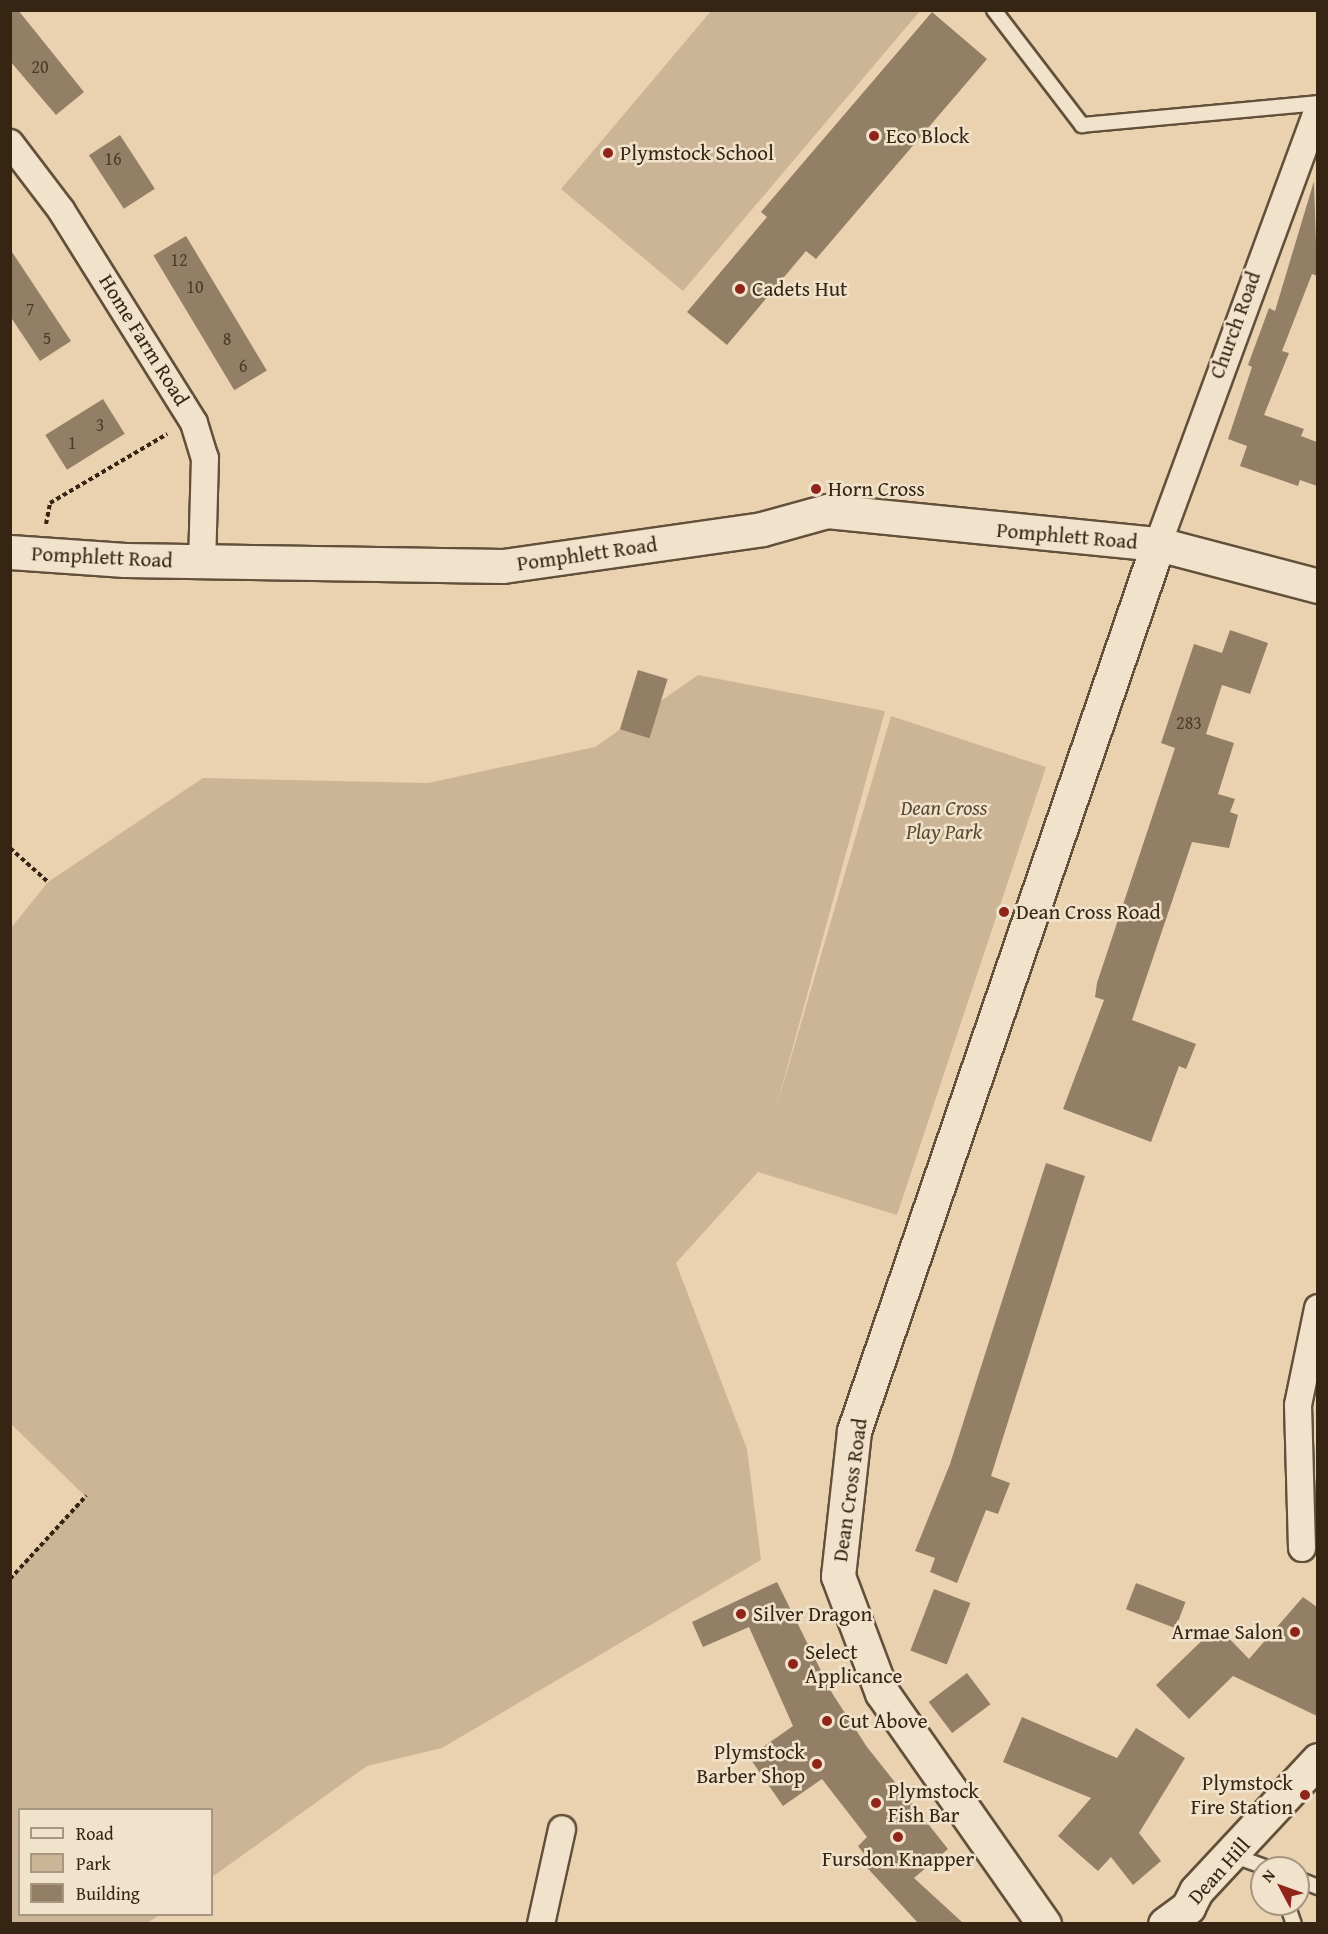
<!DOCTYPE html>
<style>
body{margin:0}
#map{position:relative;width:1328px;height:1934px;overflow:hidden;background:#ead2b1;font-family:"Gentium Book Plus",serif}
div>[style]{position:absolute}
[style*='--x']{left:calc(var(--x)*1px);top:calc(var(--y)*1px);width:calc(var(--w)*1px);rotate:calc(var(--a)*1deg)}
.green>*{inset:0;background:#cbb596}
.building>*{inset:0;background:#937f65;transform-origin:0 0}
.path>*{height:4px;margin-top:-2px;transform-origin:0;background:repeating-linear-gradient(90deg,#352512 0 4.5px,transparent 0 7.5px)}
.roads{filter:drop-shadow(2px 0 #62503a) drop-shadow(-2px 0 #62503a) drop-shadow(0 2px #62503a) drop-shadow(0 -2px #62503a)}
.service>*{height:14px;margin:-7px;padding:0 7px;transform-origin:7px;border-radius:7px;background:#f1e2cc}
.minor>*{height:26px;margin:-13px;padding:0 13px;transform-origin:13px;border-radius:13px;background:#f1e2cc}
.tertiary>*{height:33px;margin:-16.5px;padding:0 16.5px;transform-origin:16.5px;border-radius:16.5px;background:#f1e2cc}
.dots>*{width:16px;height:16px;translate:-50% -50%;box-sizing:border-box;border:3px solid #f1e2cc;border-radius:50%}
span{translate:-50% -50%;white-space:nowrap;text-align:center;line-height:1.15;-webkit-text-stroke:5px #f1e2cc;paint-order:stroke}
.number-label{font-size:18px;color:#4c3c27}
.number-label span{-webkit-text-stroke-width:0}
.poi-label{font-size:21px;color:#352512}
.left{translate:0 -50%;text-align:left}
.right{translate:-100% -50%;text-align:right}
.street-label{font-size:21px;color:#352512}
.park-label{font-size:21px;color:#5a4933;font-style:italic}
.frame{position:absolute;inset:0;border:12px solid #352512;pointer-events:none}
.legend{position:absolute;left:18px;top:1808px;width:195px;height:108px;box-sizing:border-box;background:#f1e2cc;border:2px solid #a69682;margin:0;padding:8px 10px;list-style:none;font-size:18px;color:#352512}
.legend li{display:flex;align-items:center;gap:12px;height:30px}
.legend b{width:30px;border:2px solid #a69682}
.north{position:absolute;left:1250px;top:1856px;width:60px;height:60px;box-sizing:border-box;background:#f1e2cc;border:2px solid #a69682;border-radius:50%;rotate:311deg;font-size:16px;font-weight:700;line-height:24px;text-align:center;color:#352512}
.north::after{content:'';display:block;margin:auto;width:21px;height:27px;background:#8f2418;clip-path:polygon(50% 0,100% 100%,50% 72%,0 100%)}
</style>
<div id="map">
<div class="green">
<div style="clip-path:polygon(711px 11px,920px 11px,683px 291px,561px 189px)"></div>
<div style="clip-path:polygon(698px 675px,885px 711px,775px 1112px,891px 716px,1046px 767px,897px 1215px,758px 1172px,676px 1263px,747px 1449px,761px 1560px,442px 1748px,367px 1766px,212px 1877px,212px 1810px,20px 1810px,20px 1914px,159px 1915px,146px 1924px,11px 1923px,10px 1578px,85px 1496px,11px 1424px,11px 928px,48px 882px,203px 778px,428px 783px,595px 747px)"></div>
</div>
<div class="building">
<div style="clip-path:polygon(10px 10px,18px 10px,84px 92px,56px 115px,10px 61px)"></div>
<div style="clip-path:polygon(932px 12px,987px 59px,816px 259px,806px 251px,727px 345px,687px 312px,767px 217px,761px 212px)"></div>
<div style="left:120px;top:135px;width:64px;height:37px;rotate:57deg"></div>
<div style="clip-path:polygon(1314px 181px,1317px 276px,1312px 274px,1282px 351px,1289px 353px,1264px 415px,1304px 429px,1301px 436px,1317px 442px,1317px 486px,1300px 480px,1298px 486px,1240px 466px,1247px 446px,1228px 439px,1252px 367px,1248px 365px,1269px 308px,1275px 311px)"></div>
<div style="left:186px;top:236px;width:157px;height:38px;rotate:59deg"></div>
<div style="clip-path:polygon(10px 249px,71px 341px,40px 361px,10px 316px)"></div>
<div style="left:103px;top:399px;width:41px;height:68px;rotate:58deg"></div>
<div style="clip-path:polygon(1230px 630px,1268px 643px,1250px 694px,1222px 685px,1206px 734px,1234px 743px,1218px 794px,1235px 799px,1230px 812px,1238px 815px,1229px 848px,1192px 842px,1132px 1020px,1196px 1044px,1186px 1069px,1179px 1066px,1151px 1142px,1063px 1109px,1104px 1000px,1095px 997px,1097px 983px,1175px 748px,1161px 743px,1194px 644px,1222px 653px)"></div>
<div style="left:638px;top:670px;width:31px;height:62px;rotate:17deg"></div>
<div style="clip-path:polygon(1046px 1163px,1085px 1176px,991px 1476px,1010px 1483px,998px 1514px,986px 1510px,957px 1583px,930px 1572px,935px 1558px,915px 1551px,950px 1464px)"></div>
<div style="clip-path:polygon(777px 1582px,832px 1693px,867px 1747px,948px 1849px,914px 1878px,963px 1923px,918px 1923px,860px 1860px,865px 1855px,858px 1846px,867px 1837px,822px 1779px,783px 1806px,749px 1757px,793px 1726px,749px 1627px,703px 1647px,692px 1622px)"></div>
<div style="left:1136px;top:1583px;width:53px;height:28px;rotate:21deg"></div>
<div style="left:934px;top:1589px;width:39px;height:66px;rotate:21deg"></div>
<div style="clip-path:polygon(1303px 1597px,1317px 1607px,1317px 1716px,1233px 1676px,1189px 1719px,1156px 1685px,1217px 1626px,1249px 1659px)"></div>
<div style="left:967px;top:1673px;width:39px;height:48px;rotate:53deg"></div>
<div style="clip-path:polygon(1022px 1717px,1117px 1758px,1136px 1728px,1185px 1758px,1139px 1833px,1161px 1861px,1133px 1885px,1111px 1857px,1098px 1871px,1058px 1836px,1091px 1798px,1003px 1762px)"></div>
</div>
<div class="path">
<div style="--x:46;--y:524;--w:21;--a:-79"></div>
<div style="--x:50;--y:503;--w:136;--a:-30.5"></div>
<div style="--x:10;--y:848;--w:51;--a:41.8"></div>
<div style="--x:10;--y:1579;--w:113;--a:-47.5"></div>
</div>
<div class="roads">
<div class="service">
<div style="--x:994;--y:10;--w:145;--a:52.6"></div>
<div style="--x:1082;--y:125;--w:237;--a:-5.3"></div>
<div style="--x:1232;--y:1855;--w:38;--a:20"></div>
<div style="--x:1298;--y:1879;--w:22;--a:22"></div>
<div style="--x:1287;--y:1904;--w:21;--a:71"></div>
</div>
<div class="minor">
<div style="--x:10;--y:143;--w:84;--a:52.7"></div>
<div style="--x:61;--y:210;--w:251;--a:58"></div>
<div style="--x:194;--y:423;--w:37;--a:73"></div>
<div style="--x:205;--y:458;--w:105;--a:91.6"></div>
<div style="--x:1158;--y:544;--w:463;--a:-69.8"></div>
<div style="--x:1302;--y:1548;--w:143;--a:-91.6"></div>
<div style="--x:1298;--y:1405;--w:99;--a:-78.3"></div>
<div style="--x:541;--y:1924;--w:97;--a:-77.5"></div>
</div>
<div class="tertiary">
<div style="--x:10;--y:552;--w:115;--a:4"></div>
<div style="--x:125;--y:560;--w:378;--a:0.9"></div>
<div style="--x:503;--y:566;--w:262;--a:-8.1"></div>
<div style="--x:762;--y:529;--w:67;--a:-15.5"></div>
<div style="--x:827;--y:511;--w:333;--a:5.7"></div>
<div style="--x:1158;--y:544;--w:165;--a:14.7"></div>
<div style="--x:1044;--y:1924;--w:282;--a:-125"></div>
<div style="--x:882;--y:1693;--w:125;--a:-110.6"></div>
<div style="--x:838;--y:1576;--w:146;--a:-83.7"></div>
<div style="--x:854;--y:1431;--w:938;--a:-71.08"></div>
<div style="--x:1165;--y:1924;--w:29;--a:-36"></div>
<div style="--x:1188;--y:1907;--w:18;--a:-63"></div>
<div style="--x:1196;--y:1891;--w:179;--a:-47"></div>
</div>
</div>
<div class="dots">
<div style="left:874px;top:136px;background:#8f2418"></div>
<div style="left:608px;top:153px;background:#8f2418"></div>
<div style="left:740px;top:289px;background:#8f2418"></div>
<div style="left:816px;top:489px;background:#8f2418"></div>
<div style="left:1004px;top:912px;background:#8f2418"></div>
<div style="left:741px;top:1614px;background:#8f2418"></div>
<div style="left:1295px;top:1632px;background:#8f2418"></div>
<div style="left:793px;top:1664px;background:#8f2418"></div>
<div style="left:827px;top:1721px;background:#8f2418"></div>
<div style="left:817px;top:1764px;background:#8f2418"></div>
<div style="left:1305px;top:1795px;background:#8f2418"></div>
<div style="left:876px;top:1803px;background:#8f2418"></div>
<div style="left:898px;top:1837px;background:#8f2418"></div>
</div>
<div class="number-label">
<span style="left:40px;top:67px">20</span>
<span style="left:113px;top:159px">16</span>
<span style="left:179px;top:260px">12</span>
<span style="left:195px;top:287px">10</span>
<span style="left:30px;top:309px">7</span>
<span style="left:47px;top:338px">5</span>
<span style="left:227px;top:339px">8</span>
<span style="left:243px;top:366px">6</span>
<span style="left:100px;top:425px">3</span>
<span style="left:72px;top:443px">1</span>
<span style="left:1189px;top:723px">283</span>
</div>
<div class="poi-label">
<span class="left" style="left:886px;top:136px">Eco Block</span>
<span class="left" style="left:620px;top:153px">Plymstock School</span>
<span class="left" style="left:752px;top:289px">Cadets Hut</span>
<span class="left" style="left:828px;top:489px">Horn Cross</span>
<span class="left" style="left:1016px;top:912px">Dean Cross Road</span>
<span class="left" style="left:753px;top:1614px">Silver Dragon</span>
<span class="right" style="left:1283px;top:1632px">Armae Salon</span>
<span class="left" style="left:805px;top:1664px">Select<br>Applicance</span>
<span class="left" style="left:839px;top:1721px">Cut Above</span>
<span class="right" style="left:805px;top:1764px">Plymstock<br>Barber Shop</span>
<span class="right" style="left:1293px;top:1795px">Plymstock<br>Fire Station</span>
<span class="left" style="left:888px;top:1803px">Plymstock<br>Fish Bar</span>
<span style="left:898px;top:1859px">Fursdon Knapper</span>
</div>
<div class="street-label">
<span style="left:1235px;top:325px;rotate:-70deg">Church Road</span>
<span style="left:144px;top:340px;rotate:58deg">Home Farm Road</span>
<span style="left:1067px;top:536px;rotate:5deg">Pomphlett Road</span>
<span style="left:587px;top:554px;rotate:-8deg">Pomphlett Road</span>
<span style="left:102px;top:557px;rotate:3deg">Pomphlett Road</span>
<span style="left:850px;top:1490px;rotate:-82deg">Dean Cross Road</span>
<span style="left:1219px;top:1871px;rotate:-48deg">Dean Hill</span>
</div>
<div class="park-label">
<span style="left:944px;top:820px">Dean Cross<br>Play Park</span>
</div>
<div class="frame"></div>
<ul class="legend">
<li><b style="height:8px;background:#f1e2cc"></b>Road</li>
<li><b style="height:16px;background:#cbb596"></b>Park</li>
<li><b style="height:16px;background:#937f65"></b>Building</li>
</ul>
<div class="north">N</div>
</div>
